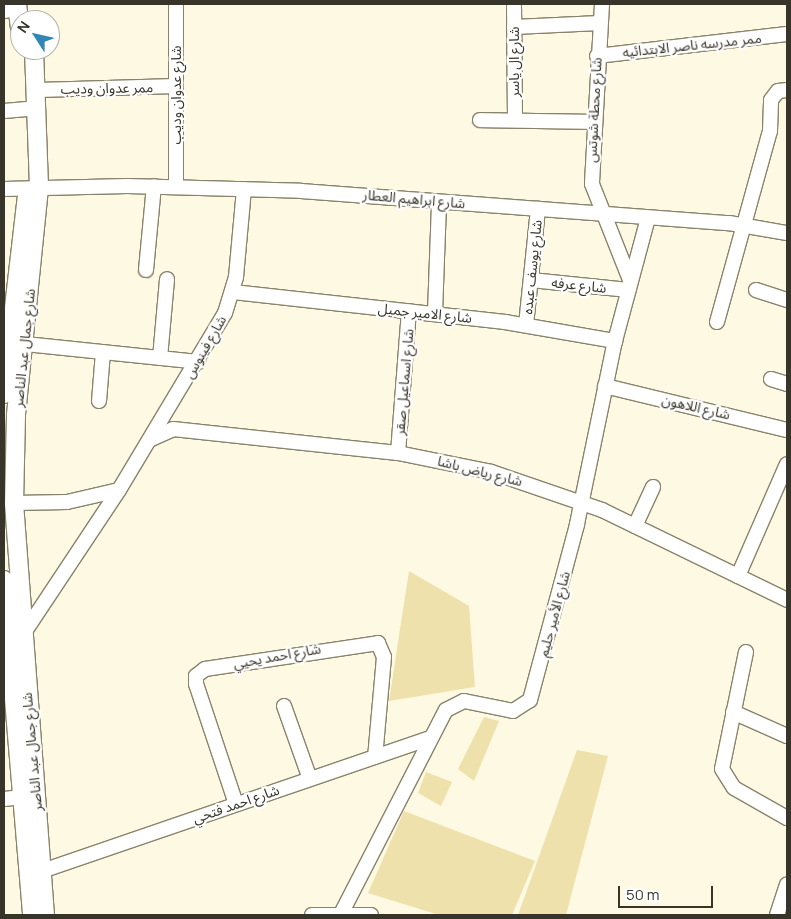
<!DOCTYPE html>
<meta charset="utf-8">
<style>
body{margin:0}
#map{position:relative;width:791px;height:919px;overflow:hidden;background:#fef9e3;font-family:Manrope,"Noto Sans Arabic",sans-serif}
div>[style]{position:absolute}
[style*='--x']{left:calc(var(--x)*1px);top:calc(var(--y)*1px);width:calc(var(--w)*1px);rotate:calc(var(--a)*1deg)}
.green>*{inset:0;background:#efe1ac}
.roads{filter:drop-shadow(1px 0 #89836b) drop-shadow(-1px 0 #89836b) drop-shadow(0 1px #89836b) drop-shadow(0 -1px #89836b)}
.minor>*{height:14px;margin:-7px;padding:0 7px;transform-origin:7px;border-radius:7px;background:#fff}
.major>*{height:18px;margin:-9px;padding:0 9px;transform-origin:9px;border-radius:9px;background:#fff}
span{translate:-50% -50%;white-space:nowrap;text-align:center;line-height:1.15;-webkit-text-stroke:4.5px #fff;paint-order:stroke}
.street-label{font-size:14px;color:#37352a}
.frame{position:absolute;inset:0;border:5px solid #37352a;pointer-events:none}
.north{position:absolute;left:10px;top:10px;width:50px;height:50px;box-sizing:border-box;background:#fff;border:1px solid #afaeaa;border-radius:50%;rotate:305deg;font-size:14px;font-weight:700;line-height:20px;text-align:center;color:#37352a}
.north::after{content:'';display:block;margin:auto;width:18px;height:22px;background:#3086b5;clip-path:polygon(50% 0,100% 100%,50% 72%,0 100%)}
.scale{position:absolute;left:618px;top:886px;width:95px;height:22px;box-sizing:border-box;border:2px solid #37352a;border-top:0;padding-left:6px;font-size:15px;line-height:18px;white-space:nowrap;color:#37352a;-webkit-text-stroke:4px #fff;paint-order:stroke}
</style>
<div id="map">
<div class="green">
<div style="clip-path:polygon(409px 571px,469px 606px,475px 687px,389px 701px)"></div>
<div style="clip-path:polygon(484px 717px,499px 721px,474px 781px,458px 769px)"></div>
<div style="clip-path:polygon(577px 750px,608px 756px,566px 915px,518px 915px)"></div>
<div style="clip-path:polygon(426px 772px,452px 782px,441px 806px,418px 793px)"></div>
<div style="clip-path:polygon(404px 811px,535px 861px,512px 915px,439px 915px,368px 893px)"></div>
</div>
<div class="roads">
<div class="minor">
<div style="--x:176;--y:4;--w:182;--a:90"></div>
<div style="--x:514;--y:4;--w:116;--a:89.5"></div>
<div style="--x:602;--y:4;--w:180;--a:93.2"></div>
<div style="--x:592;--y:184;--w:103;--a:68.4"></div>
<div style="--x:4;--y:11;--w:14;--a:-8"></div>
<div style="--x:514;--y:27;--w:86;--a:-2.7"></div>
<div style="--x:597;--y:56;--w:191;--a:-6.6"></div>
<div style="--x:38;--y:90;--w:138;--a:-1.7"></div>
<div style="--x:4;--y:111;--w:23;--a:-5"></div>
<div style="--x:480;--y:120;--w:112;--a:1"></div>
<div style="--x:4;--y:189;--w:123;--a:-1.4"></div>
<div style="--x:127;--y:186;--w:174;--a:1.6"></div>
<div style="--x:301;--y:191;--w:429;--a:4.3"></div>
<div style="--x:729;--y:223;--w:59;--a:9.8"></div>
<div style="--x:146;--y:270;--w:84;--a:-84.6"></div>
<div style="--x:531;--y:280;--w:98;--a:5.9"></div>
<div style="--x:756;--y:290;--w:33;--a:18"></div>
<div style="--x:233;--y:292;--w:274;--a:6.3"></div>
<div style="--x:505;--y:322;--w:112;--a:9.8"></div>
<div style="--x:435;--y:313;--w:111;--a:-87.9"></div>
<div style="--x:717;--y:322;--w:198;--a:-74.5"></div>
<div style="--x:770;--y:131;--w:31;--a:-88"></div>
<div style="--x:771;--y:100;--w:11;--a:-52"></div>
<div style="--x:778;--y:91;--w:9;--a:-6"></div>
<div style="--x:526;--y:325;--w:117;--a:-84.1"></div>
<div style="--x:25;--y:344;--w:174;--a:5.9"></div>
<div style="--x:160;--y:358;--w:79;--a:-84.9"></div>
<div style="--x:771;--y:379;--w:17;--a:17"></div>
<div style="--x:605;--y:386;--w:187;--a:13.6"></div>
<div style="--x:99;--y:401;--w:49;--a:-85.3"></div>
<div style="--x:151;--y:439;--w:24;--a:-24"></div>
<div style="--x:173;--y:429;--w:226;--a:6.1"></div>
<div style="--x:398;--y:453;--w:95;--a:11.5"></div>
<div style="--x:491;--y:472;--w:117;--a:18.9"></div>
<div style="--x:602;--y:510;--w:206;--a:25.9"></div>
<div style="--x:398;--y:453;--w:142;--a:-85.6"></div>
<div style="--x:14;--y:503;--w:53;--a:-1.1"></div>
<div style="--x:67;--y:502;--w:53;--a:-13"></div>
<div style="--x:635;--y:526;--w:43;--a:-65.2"></div>
<div style="--x:738;--y:576;--w:122;--a:-66.4"></div>
<div style="--x:22;--y:636;--w:175;--a:-56.4"></div>
<div style="--x:119;--y:490;--w:206;--a:-59.1"></div>
<div style="--x:225;--y:313;--w:38;--a:-73"></div>
<div style="--x:236;--y:277;--w:88;--a:-84.8"></div>
<div style="--x:746;--y:652;--w:119;--a:101.6"></div>
<div style="--x:722;--y:769;--w:22;--a:58"></div>
<div style="--x:734;--y:788;--w:61;--a:29.5"></div>
<div style="--x:284;--y:706;--w:77;--a:70.4"></div>
<div style="--x:733;--y:712;--w:59;--a:24"></div>
<div style="--x:4;--y:799;--w:19;--a:-6"></div>
<div style="--x:236;--y:804;--w:126;--a:-108.4"></div>
<div style="--x:196;--y:684;--w:8;--a:-90"></div>
<div style="--x:196;--y:676;--w:11;--a:-38"></div>
<div style="--x:205;--y:669;--w:175;--a:-8.5"></div>
<div style="--x:378;--y:643;--w:15;--a:67"></div>
<div style="--x:384;--y:657;--w:100;--a:95.1"></div>
<div style="--x:42;--y:871;--w:410;--a:-18.9"></div>
<div style="--x:342;--y:912;--w:227;--a:-62.8"></div>
<div style="--x:446;--y:710;--w:20;--a:-27"></div>
<div style="--x:464;--y:701;--w:50;--a:11.5"></div>
<div style="--x:513;--y:711;--w:20;--a:-33"></div>
<div style="--x:530;--y:700;--w:182;--a:-75"></div>
<div style="--x:577;--y:524;--w:187;--a:-78.3"></div>
<div style="--x:615;--y:341;--w:127;--a:-75"></div>
<div style="--x:312;--y:915;--w:59;--a:0"></div>
<div style="--x:777;--y:915;--w:32;--a:-72"></div>
</div>
<div class="major">
<div style="--x:17;--y:4;--w:23;--a:83"></div>
<div style="--x:34;--y:50;--w:138;--a:87.9"></div>
<div style="--x:39;--y:188;--w:229;--a:95.8"></div>
<div style="--x:16;--y:416;--w:87;--a:91.3"></div>
<div style="--x:14;--y:503;--w:413;--a:85.7"></div>
<div style="--x:4;--y:394;--w:200;--a:-83.4"></div>
<div style="--x:4;--y:580;--w:336;--a:85.2"></div>
</div>
</div>
<div class="street-label">
<span style="left:692px;top:45px;rotate:-6deg">ممر مدرسه ناصر الابتدائيه</span>
<span style="left:514px;top:62px;rotate:-90deg">شارع ال ياسر</span>
<span style="left:107px;top:88px;rotate:-1deg">ممر عدوان وديب</span>
<span style="left:176px;top:95px;rotate:-90deg">شارع عدوان وديب</span>
<span style="left:594px;top:110px;rotate:-87deg">شارع محطة شوتس</span>
<span style="left:414px;top:199px;rotate:5deg">شارع ابراهيم العطار</span>
<span style="left:532px;top:267px;rotate:-84deg">شارع يوسف عبده</span>
<span style="left:579px;top:285px;rotate:6deg">شارع عرفه</span>
<span style="left:425px;top:313px;rotate:6deg">شارع الامير جميل</span>
<span style="left:205px;top:347px;rotate:-60deg">شارع فينوس</span>
<span style="left:24px;top:348px;rotate:-84deg">شارع جمال عبد الناصر</span>
<span style="left:404px;top:382px;rotate:-85deg">شارع اسماعيل صقر</span>
<span style="left:696px;top:407px;rotate:13deg">شارع اللاهون</span>
<span style="left:480px;top:471px;rotate:14deg">شارع رياض باشا</span>
<span style="left:554px;top:614px;rotate:-75deg">شارع الأمير حليم</span>
<span style="left:277px;top:656px;rotate:-10deg">شارع احمد يحيي</span>
<span style="left:32px;top:752px;rotate:-95deg">شارع جمال عبد الناصر</span>
<span style="left:236px;top:804px;rotate:-19deg">شارع احمد فتحي</span>
</div>
<div class="frame"></div>
<div class="north">N</div>
<div class="scale">50 m</div>
</div>
